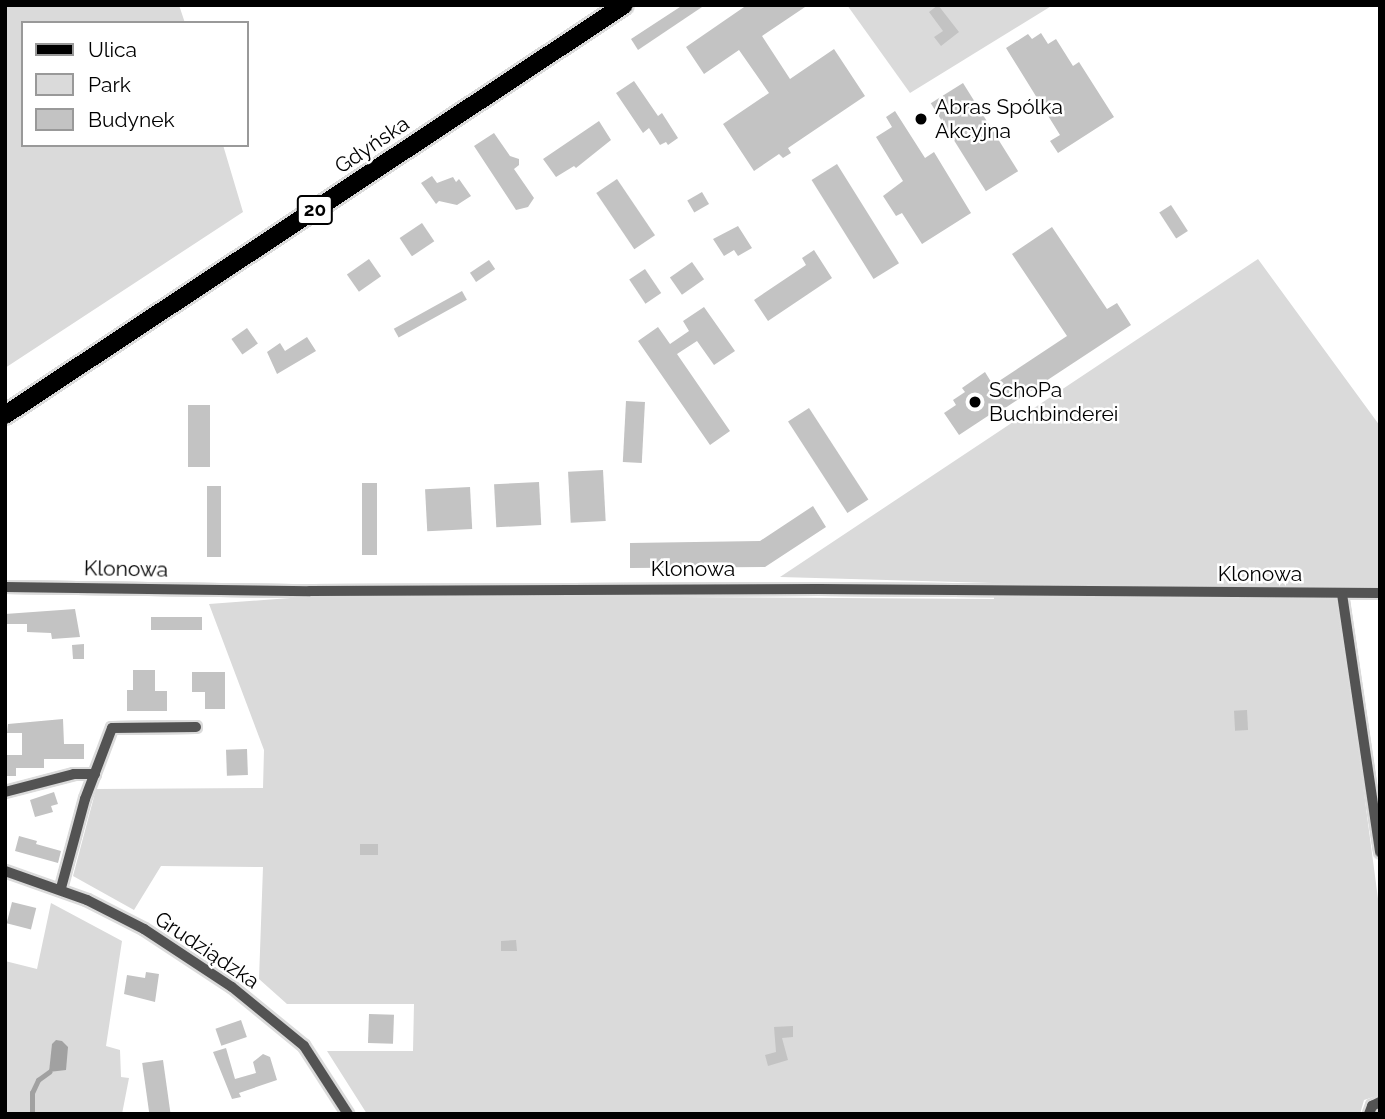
<!DOCTYPE html>
<meta charset="utf-8">
<style>
body{margin:0}
#map{position:relative;width:1385px;height:1119px;overflow:hidden;background:#fff;font-family:Raleway,sans-serif}
div>[style]{position:absolute}
[style*='--x']{left:calc(var(--x)*1px);top:calc(var(--y)*1px);width:calc(var(--w)*1px);rotate:calc(var(--a)*1deg)}
.green>*{inset:0;background:#dadada}
.water>*{inset:0;background:#a1a1a1}
.stream>*{height:4.5px;margin:-2.25px;padding:0 2.25px;transform-origin:2.25px;border-radius:2.25px;background:#a1a1a1}
.building>*{inset:0;background:#c3c3c3;transform-origin:0 0}
.roads{filter:drop-shadow(2px 0 #dbdbdb) drop-shadow(-2px 0 #dbdbdb) drop-shadow(0 2px #dbdbdb) drop-shadow(0 -2px #dbdbdb)}
.street>*{height:10px;margin:-5px;padding:0 5px;transform-origin:5px;border-radius:5px;background:#535353}
.primary>*{height:18px;margin:-9px;padding:0 9px;transform-origin:9px;border-radius:9px;background:#000}
.dots>*{width:19px;height:19px;translate:-50% -50%;box-sizing:border-box;border:4px solid #fff;border-radius:50%}
span{translate:-50% -50%;white-space:nowrap;text-align:center;line-height:1.15;-webkit-text-stroke:5px #fff;paint-order:stroke}
.shield-label span{padding:2px 5px;background:#fff;border:2px solid;border-radius:5px;-webkit-text-stroke-width:0}
.shield-label{font-size:19px;color:#000;font-weight:700}
.poi-label{font-size:21px;color:#000}
.left{translate:0 -50%;text-align:left}
.street-label{font-size:21px;color:#000}
.frame{position:absolute;inset:0;border:7px solid #000;pointer-events:none}
.legend{position:absolute;left:21px;top:21px;width:228px;height:126px;box-sizing:border-box;background:#fff;border:2px solid #999;margin:0;padding:9px 12px;list-style:none;font-size:21px;color:#000}
.legend li{display:flex;align-items:center;gap:14px;height:35px}
.legend b{width:35px;border:2px solid #999}
</style>
<div id="map">
<div class="green">
<div style="clip-path:polygon(5px 5px,179px 5px,185px 23px,23px 23px,23px 145px,223px 145px,243px 212px,5px 368px)"></div>
<div style="clip-path:polygon(847px 5px,1053px 5px,910px 93px)"></div>
<div style="clip-path:polygon(1258px 259px,1380px 426px,1380px 586px,1337px 587px,1380px 914px,1380px 1095px,1364px 1100px,1360px 1114px,367px 1114px,327px 1051px,413px 1051px,414px 1004px,287px 1004px,259px 979px,263px 867px,161px 866px,134px 910px,73px 876px,96px 789px,263px 788px,264px 750px,209px 604px,330px 595px,994px 599px,993px 583px,780px 577px)"></div>
<div style="clip-path:polygon(51px 903px,122px 941px,106px 1046px,120px 1050px,121px 1077px,129px 1078px,122px 1114px,5px 1114px,5px 961px,37px 969px)"></div>
</div>
<div class="water">
<div style="clip-path:polygon(56px 1040px,62px 1041px,68px 1047px,66px 1070px,49px 1072px,52px 1044px)"></div>
</div>
<div class="stream">
<div style="--x:32;--y:1114;--w:21;--a:-90"></div>
<div style="--x:32;--y:1093;--w:14;--a:-65"></div>
<div style="--x:38;--y:1080;--w:14;--a:-36"></div>
</div>
<div class="building">
<div style="clip-path:polygon(683px 5px,705px 5px,638px 50px,631px 39px)"></div>
<div style="clip-path:polygon(747px 5px,808px 5px,762px 36px,790px 79px,834px 49px,865px 96px,788px 148px,791px 153px,783px 158px,779px 154px,754px 171px,723px 124px,769px 93px,739px 50px,704px 74px,686px 47px)"></div>
<div style="clip-path:polygon(938px 5px,959px 32px,941px 46px,934px 37px,943px 31px,929px 12px)"></div>
<div style="clip-path:polygon(1041px 33px,1048px 44px,1056px 39px,1073px 66px,1079px 62px,1114px 117px,1058px 153px,1050px 141px,1060px 135px,1006px 48px,1028px 34px,1032px 39px)"></div>
<div style="clip-path:polygon(634px 81px,658px 116px,662px 113px,678px 138px,668px 145px,666px 142px,660px 145px,649px 128px,643px 133px,616px 93px)"></div>
<div style="left:963px;top:83px;width:104px;height:38px;rotate:58deg"></div>
<div style="clip-path:polygon(895px 111px,925px 158px,934px 152px,971px 213px,922px 244px,902px 213px,896px 216px,883px 196px,903px 181px,876px 137px,892px 127px,886px 117px)"></div>
<div style="clip-path:polygon(599px 121px,611px 140px,576px 168px,574px 166px,556px 177px,543px 159px)"></div>
<div style="clip-path:polygon(494px 133px,510px 156px,519px 159px,519px 165px,514px 169px,534px 198px,528px 207px,516px 210px,474px 146px)"></div>
<div style="left:837px;top:164px;width:117px;height:30px;rotate:58deg"></div>
<div style="clip-path:polygon(432px 176px,437px 183px,453px 177px,456px 182px,459px 179px,471px 196px,457px 205px,439px 201px,436px 204px,421px 183px)"></div>
<div style="left:617px;top:179px;width:68px;height:25px;rotate:56deg"></div>
<div style="left:702px;top:192px;width:14px;height:17px;rotate:60deg"></div>
<div style="left:1171px;top:205px;width:31px;height:14px;rotate:57deg"></div>
<div style="left:422px;top:223px;width:22px;height:27px;rotate:56deg"></div>
<div style="clip-path:polygon(738px 226px,752px 248px,738px 256px,734px 250px,724px 256px,713px 239px)"></div>
<div style="clip-path:polygon(1052px 227px,1107px 309px,1117px 303px,1131px 325px,1002px 410px,1000px 408px,959px 435px,944px 413px,956px 405px,953px 400px,965px 392px,962px 388px,985px 372px,993px 385px,1067px 336px,1012px 254px)"></div>
<div style="clip-path:polygon(814px 250px,832px 278px,768px 321px,754px 300px,806px 265px,802px 258px)"></div>
<div style="left:369px;top:259px;width:21px;height:27px;rotate:55deg"></div>
<div style="left:489px;top:260px;width:11px;height:23px;rotate:56deg"></div>
<div style="left:692px;top:262px;width:21px;height:27px;rotate:55deg"></div>
<div style="left:645px;top:269px;width:29px;height:19px;rotate:56deg"></div>
<div style="left:462px;top:291px;width:10px;height:78px;rotate:61deg"></div>
<div style="clip-path:polygon(704px 307px,735px 351px,714px 365px,697px 341px,677px 354px,730px 431px,710px 445px,638px 341px,658px 327px,670px 344px,689px 331px,683px 321px)"></div>
<div style="left:247px;top:328px;width:19px;height:19px;rotate:55deg"></div>
<div style="clip-path:polygon(307px 337px,316px 351px,277px 374px,267px 352px,280px 343px,285px 351px)"></div>
<div style="left:626px;top:401px;width:19px;height:61px;rotate:3deg"></div>
<div style="left:188px;top:405px;width:22px;height:62px"></div>
<div style="left:809px;top:408px;width:109px;height:25px;rotate:57deg"></div>
<div style="left:603px;top:470px;width:51px;height:35px;rotate:87deg"></div>
<div style="left:539px;top:482px;width:43px;height:45px;rotate:87deg"></div>
<div style="left:362px;top:483px;width:15px;height:72px"></div>
<div style="left:207px;top:486px;width:14px;height:71px"></div>
<div style="left:470px;top:487px;width:42px;height:45px;rotate:87deg"></div>
<div style="clip-path:polygon(813px 506px,826px 527px,765px 567px,630px 568px,630px 543px,760px 541px)"></div>
<div style="clip-path:polygon(75px 609px,80px 637px,52px 639px,51px 633px,27px 632px,27px 624px,5px 624px,5px 614px)"></div>
<div style="left:151px;top:617px;width:51px;height:13px"></div>
<div style="clip-path:polygon(84px 644px,84px 659px,73px 659px,72px 645px)"></div>
<div style="clip-path:polygon(133px 670px,155px 670px,155px 691px,167px 691px,167px 711px,127px 711px,127px 690px,133px 690px)"></div>
<div style="clip-path:polygon(192px 672px,225px 672px,225px 709px,205px 709px,205px 692px,192px 692px)"></div>
<div style="left:1247px;top:710px;width:20px;height:13px;rotate:87deg"></div>
<div style="clip-path:polygon(63px 719px,64px 744px,84px 744px,84px 759px,44px 759px,44px 768px,16px 768px,16px 776px,6px 776px,5px 755px,22px 755px,22px 733px,7px 733px,8px 724px)"></div>
<div style="left:247px;top:749px;width:26px;height:21px;rotate:88deg"></div>
<div style="clip-path:polygon(54px 792px,58px 804px,51px 806px,53px 812px,35px 817px,30px 800px)"></div>
<div style="clip-path:polygon(19px 836px,37px 841px,36px 844px,61px 851px,58px 863px,15px 851px)"></div>
<div style="left:360px;top:844px;width:18px;height:11px"></div>
<div style="left:12px;top:902px;width:25px;height:22px;rotate:14deg"></div>
<div style="clip-path:polygon(516px 940px,517px 951px,501px 951px,501px 941px)"></div>
<div style="clip-path:polygon(146px 972px,159px 974px,155px 1002px,124px 994px,127px 975px,145px 978px)"></div>
<div style="left:369px;top:1014px;width:25px;height:29px;rotate:2deg"></div>
<div style="left:241px;top:1020px;width:18px;height:27px;rotate:71deg"></div>
<div style="clip-path:polygon(793px 1026px,793px 1037px,782px 1038px,788px 1060px,768px 1066px,765px 1055px,776px 1052px,774px 1027px)"></div>
<div style="clip-path:polygon(226px 1048px,235px 1079px,256px 1073px,253px 1062px,263px 1054px,270px 1057px,277px 1080px,239px 1093px,241px 1097px,232px 1099px,213px 1052px)"></div>
<div style="left:163px;top:1060px;width:55px;height:21px;rotate:82deg"></div>
</div>
<div class="roads">
<div class="street">
<div style="--x:5;--y:587;--w:305;--a:0.8"></div>
<div style="--x:310;--y:591;--w:509;--a:-0.23"></div>
<div style="--x:819;--y:589;--w:561;--a:0.41"></div>
<div style="--x:1342;--y:594;--w:261;--a:81.6"></div>
<div style="--x:5;--y:792;--w:71;--a:-14.6"></div>
<div style="--x:74;--y:774;--w:21;--a:0"></div>
<div style="--x:5;--y:871;--w:87;--a:19.5"></div>
<div style="--x:87;--y:900;--w:64;--a:27"></div>
<div style="--x:144;--y:929;--w:105;--a:33.4"></div>
<div style="--x:232;--y:987;--w:93;--a:39.3"></div>
<div style="--x:304;--y:1046;--w:81;--a:57.1"></div>
<div style="--x:61;--y:888;--w:92;--a:-74.9"></div>
<div style="--x:85;--y:799;--w:76;--a:-69.2"></div>
<div style="--x:112;--y:728;--w:84;--a:-0.7"></div>
<div style="--x:1369;--y:1114;--w:9;--a:-69"></div>
<div style="--x:1372;--y:1106;--w:9;--a:-27"></div>
</div>
<div class="primary">
<div style="--x:5;--y:415;--w:742;--a:-33.52"></div>
</div>
</div>
<div class="dots">
<div style="left:921px;top:119px;background:#000"></div>
<div style="left:975px;top:402px;background:#000"></div>
</div>
<div class="shield-label">
<span style="left:315px;top:210px">20</span>
</div>
<div class="poi-label">
<span class="left" style="left:935px;top:119px">Abras Spólka<br>Akcyjna</span>
<span class="left" style="left:989px;top:402px">SchoPa<br>Buchbinderei</span>
</div>
<div class="street-label">
<span style="left:372px;top:145px;rotate:-34deg">Gdyńska</span>
<span style="left:126px;top:569px;rotate:1deg">Klonowa</span>
<span style="left:693px;top:569px">Klonowa</span>
<span style="left:1260px;top:574px">Klonowa</span>
<span style="left:207px;top:950px;rotate:34deg">Grudziądzka</span>
</div>
<div class="frame"></div>
<ul class="legend">
<li><b style="height:9px;background:#000"></b>Ulica</li>
<li><b style="height:19px;background:#dadada"></b>Park</li>
<li><b style="height:19px;background:#c3c3c3"></b>Budynek</li>
</ul>
</div>
